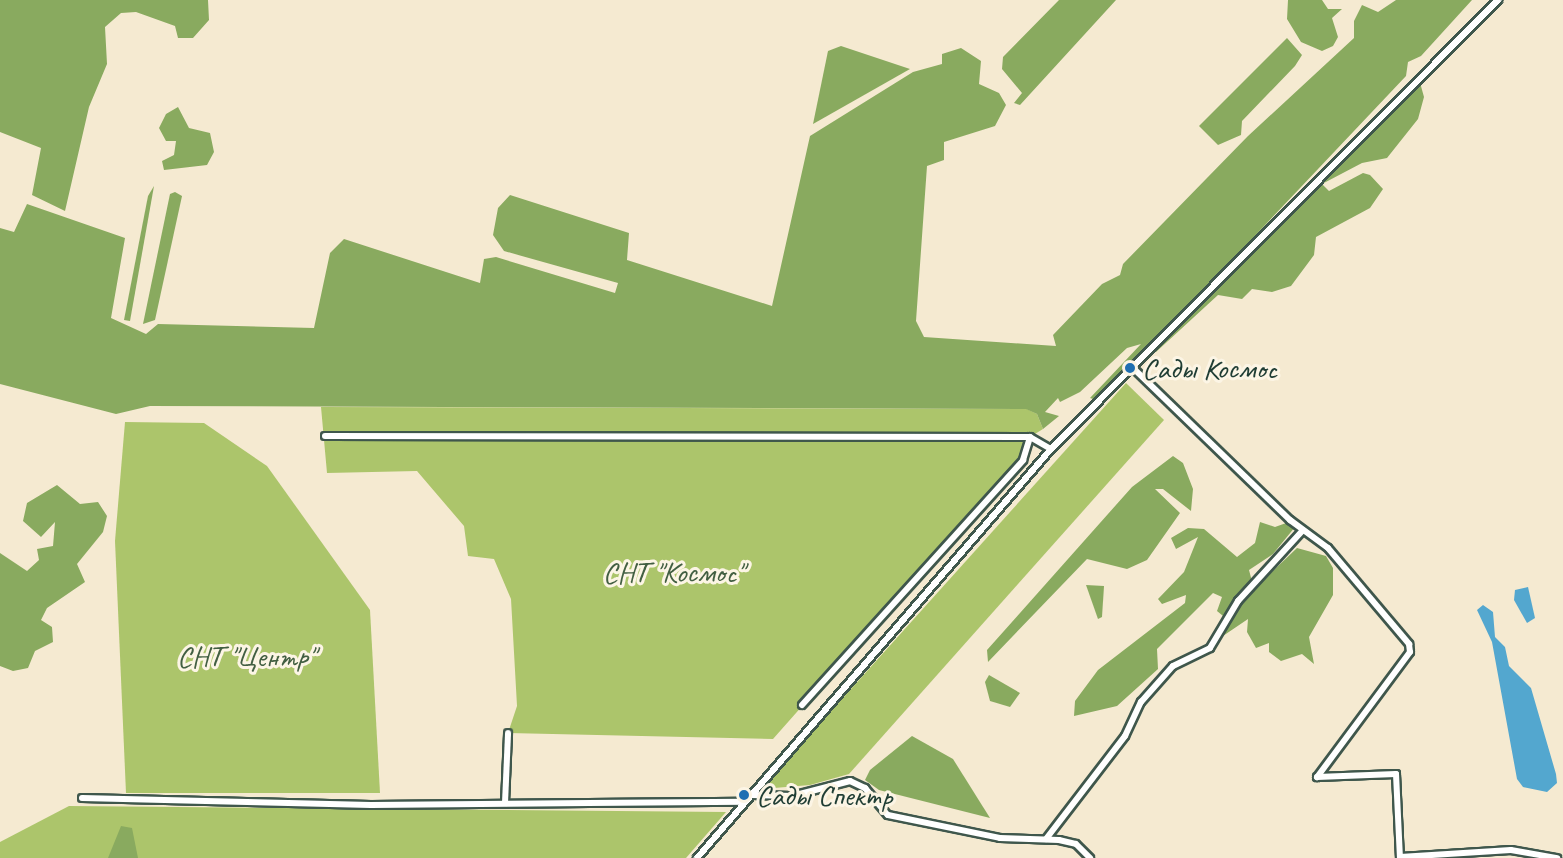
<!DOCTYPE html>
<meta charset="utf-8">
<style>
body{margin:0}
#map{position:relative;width:1563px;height:858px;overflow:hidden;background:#f5ead1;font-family:Caveat,sans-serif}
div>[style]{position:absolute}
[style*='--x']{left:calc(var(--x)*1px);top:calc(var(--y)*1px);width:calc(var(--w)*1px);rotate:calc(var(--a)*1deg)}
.green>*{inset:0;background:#acc56b}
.forest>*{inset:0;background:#89aa5f}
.water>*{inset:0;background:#53a7cf}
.roads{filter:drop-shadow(2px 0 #3f574c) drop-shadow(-2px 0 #3f574c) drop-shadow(0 2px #3f574c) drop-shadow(0 -2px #3f574c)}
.minor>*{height:6px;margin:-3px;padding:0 3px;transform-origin:3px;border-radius:3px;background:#fff}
.dots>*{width:16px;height:16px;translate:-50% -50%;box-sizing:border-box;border:3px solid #fcf5e5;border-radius:50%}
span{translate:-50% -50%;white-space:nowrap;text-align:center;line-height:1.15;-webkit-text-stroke:6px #fcf5e5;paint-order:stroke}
.poi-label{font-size:30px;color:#1f3d34}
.left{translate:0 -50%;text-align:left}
.park-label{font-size:30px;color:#425f42}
</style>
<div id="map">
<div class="green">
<div style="clip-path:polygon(1126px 383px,1164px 420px,849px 774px,810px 785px,761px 789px)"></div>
<div style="clip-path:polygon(321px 407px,1027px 409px,1037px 414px,1043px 429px,1030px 437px,1027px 452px,773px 739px,508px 733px,517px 706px,511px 599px,494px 559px,468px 556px,464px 526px,417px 471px,327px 473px)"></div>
<div style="clip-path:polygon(125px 422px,204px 423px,267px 466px,370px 610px,380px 793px,126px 793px,115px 541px)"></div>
<div style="clip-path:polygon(69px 806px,726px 812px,686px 858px,0 858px,0 842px)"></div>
</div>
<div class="forest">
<div style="clip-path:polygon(0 0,208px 0,209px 20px,193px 38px,178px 38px,175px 26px,136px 12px,121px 13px,105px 27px,107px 64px,89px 107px,65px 211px,32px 195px,41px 148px,0 132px)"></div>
<div style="clip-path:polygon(1059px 0,1116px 0,1020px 105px,1014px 103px,1022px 93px,1002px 69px,1003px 57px)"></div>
<div style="clip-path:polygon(1288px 0,1322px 0,1328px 9px,1342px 9px,1332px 18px,1338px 37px,1333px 46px,1322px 51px,1301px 42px,1287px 19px)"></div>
<div style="clip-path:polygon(1396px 0,1472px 0,1421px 56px,1408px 62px,1406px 76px,1129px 369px,1096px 400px,1090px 398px,1141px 344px,1127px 348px,1080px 392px,1060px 402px,1058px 398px,1045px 412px,1059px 416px,1043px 429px,1037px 414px,1026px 409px,150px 406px,116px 414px,0 384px,0 228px,14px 232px,27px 204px,125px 238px,111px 318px,146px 334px,158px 324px,314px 328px,330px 253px,344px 239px,480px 283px,484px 259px,496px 257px,615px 293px,618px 283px,504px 251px,493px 235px,498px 208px,510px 195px,629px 233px,627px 260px,772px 306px,810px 136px,913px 72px,942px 64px,942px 54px,961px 48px,981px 61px,979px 84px,999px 93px,1006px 105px,995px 126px,944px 142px,944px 160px,927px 166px,916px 321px,924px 337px,1056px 346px,1053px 335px,1102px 284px,1120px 275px,1123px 264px,1248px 136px,1354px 38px,1354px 21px,1362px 5px,1378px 12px)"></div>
<div style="clip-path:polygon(1287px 38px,1302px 55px,1295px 66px,1242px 121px,1241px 135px,1218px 145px,1199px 126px)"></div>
<div style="clip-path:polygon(841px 46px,910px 69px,813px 124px,828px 51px)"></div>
<div style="clip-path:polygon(1419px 79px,1424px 97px,1418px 119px,1387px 158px,1362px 163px,1322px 184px,1329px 191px,1363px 173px,1370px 175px,1383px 189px,1370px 208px,1316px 237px,1314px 255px,1291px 286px,1272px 292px,1252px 289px,1242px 299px,1218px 295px,1156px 352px,1148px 353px)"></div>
<div style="clip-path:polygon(178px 107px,189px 128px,210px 133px,214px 152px,207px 165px,164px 170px,162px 161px,174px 155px,176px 141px,166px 141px,159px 128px,166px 114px)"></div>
<div style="clip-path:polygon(154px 186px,130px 321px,124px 320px,148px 196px)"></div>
<div style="clip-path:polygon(175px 192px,182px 196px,155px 320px,143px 324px,170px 194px)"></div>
<div style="clip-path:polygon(1173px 456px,1183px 463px,1193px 489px,1191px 511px,1163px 489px,1155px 489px,1180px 513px,1147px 560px,1127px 569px,1087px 559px,988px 662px,987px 650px,1132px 487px)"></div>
<div style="clip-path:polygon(57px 485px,80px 504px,98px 502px,107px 516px,103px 532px,77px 564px,85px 582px,47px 608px,41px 620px,52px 627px,53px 642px,35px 651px,28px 668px,13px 671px,0 666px,0 553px,27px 571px,39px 560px,37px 549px,53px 546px,55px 522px,41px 537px,23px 521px,27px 503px)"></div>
<div style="clip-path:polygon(1260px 522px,1275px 527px,1289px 522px,1295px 527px,1273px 554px,1249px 570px,1254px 589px,1297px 548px,1326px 556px,1333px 568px,1333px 595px,1309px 637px,1314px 664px,1302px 654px,1281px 661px,1269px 652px,1269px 643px,1256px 648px,1247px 632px,1248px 619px,1217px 640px,1228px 620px,1217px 611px,1222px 597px,1213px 593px,1157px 649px,1158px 669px,1117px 706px,1074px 716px,1075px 701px,1098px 670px,1185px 603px,1186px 595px,1162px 604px,1158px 599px,1184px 572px,1198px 537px,1176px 549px,1171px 538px,1188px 528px,1204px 529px,1237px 557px,1255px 543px)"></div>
<div style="clip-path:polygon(1086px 585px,1104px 586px,1102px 617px,1098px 619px)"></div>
<div style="clip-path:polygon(989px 675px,1020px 693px,1010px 707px,990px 701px,985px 682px)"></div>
<div style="clip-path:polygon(912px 736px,953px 759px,990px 818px,879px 790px,865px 780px,870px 770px)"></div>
<div style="clip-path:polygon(121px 826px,132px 828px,138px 858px,108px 858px)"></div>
</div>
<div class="water">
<div style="clip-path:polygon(1528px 587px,1535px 618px,1527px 623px,1514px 600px,1515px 590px)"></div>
<div style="clip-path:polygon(1483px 605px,1493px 612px,1495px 637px,1505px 647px,1509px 666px,1531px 688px,1556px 774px,1557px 783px,1547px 792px,1523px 787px,1517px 779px,1492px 642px,1477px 610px)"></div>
</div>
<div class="roads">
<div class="minor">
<div style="--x:1132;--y:367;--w:220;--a:44.1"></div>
<div style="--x:1290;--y:520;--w:47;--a:36.4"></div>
<div style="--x:1328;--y:548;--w:126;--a:49.8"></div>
<div style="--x:1409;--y:644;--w:8;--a:83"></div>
<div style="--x:1410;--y:652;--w:156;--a:126.6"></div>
<div style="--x:1317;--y:777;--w:79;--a:-2.2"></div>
<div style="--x:1396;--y:774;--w:84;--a:87.3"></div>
<div style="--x:325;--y:436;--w:705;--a:0.08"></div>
<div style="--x:1030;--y:437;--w:24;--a:30"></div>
<div style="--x:802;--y:705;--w:330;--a:-47.9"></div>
<div style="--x:1023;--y:460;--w:24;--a:-73"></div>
<div style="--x:752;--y:795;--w:40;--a:1.4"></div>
<div style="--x:792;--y:796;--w:60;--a:-14.5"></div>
<div style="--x:850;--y:781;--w:17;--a:25"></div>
<div style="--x:865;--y:788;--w:35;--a:50"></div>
<div style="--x:888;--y:815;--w:114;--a:11.6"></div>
<div style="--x:1000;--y:838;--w:59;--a:1.9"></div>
<div style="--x:1059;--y:840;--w:17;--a:13"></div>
<div style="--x:1076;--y:844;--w:20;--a:45"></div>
<div style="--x:82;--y:798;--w:289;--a:1.4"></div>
<div style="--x:371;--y:805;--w:374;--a:-0.5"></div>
<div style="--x:505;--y:803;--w:70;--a:-87.5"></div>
<div style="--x:1046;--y:839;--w:130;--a:-52.5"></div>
<div style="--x:1125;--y:736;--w:38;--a:-65"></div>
<div style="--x:1141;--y:702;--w:48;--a:-48.4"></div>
<div style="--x:1173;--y:666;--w:41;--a:-25.9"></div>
<div style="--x:1210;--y:648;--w:55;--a:-59.2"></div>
<div style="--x:1238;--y:601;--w:96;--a:-47.5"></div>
<div style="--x:1400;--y:857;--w:111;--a:-3.6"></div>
<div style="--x:1511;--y:850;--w:47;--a:9.9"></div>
<div style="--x:697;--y:858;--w:541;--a:-49.12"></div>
<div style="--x:1051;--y:449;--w:634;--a:-45.13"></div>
</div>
</div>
<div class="dots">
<div style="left:1130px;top:368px;background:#1f6fb2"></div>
<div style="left:744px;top:795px;background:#1f6fb2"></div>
</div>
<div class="poi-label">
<span class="left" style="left:1142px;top:368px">Сады Космос</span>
<span class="left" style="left:756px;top:795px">Сады Спектр</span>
</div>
<div class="park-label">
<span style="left:673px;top:572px">СНТ "Космос"</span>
<span style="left:246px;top:656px">СНТ "Центр"</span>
</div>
</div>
